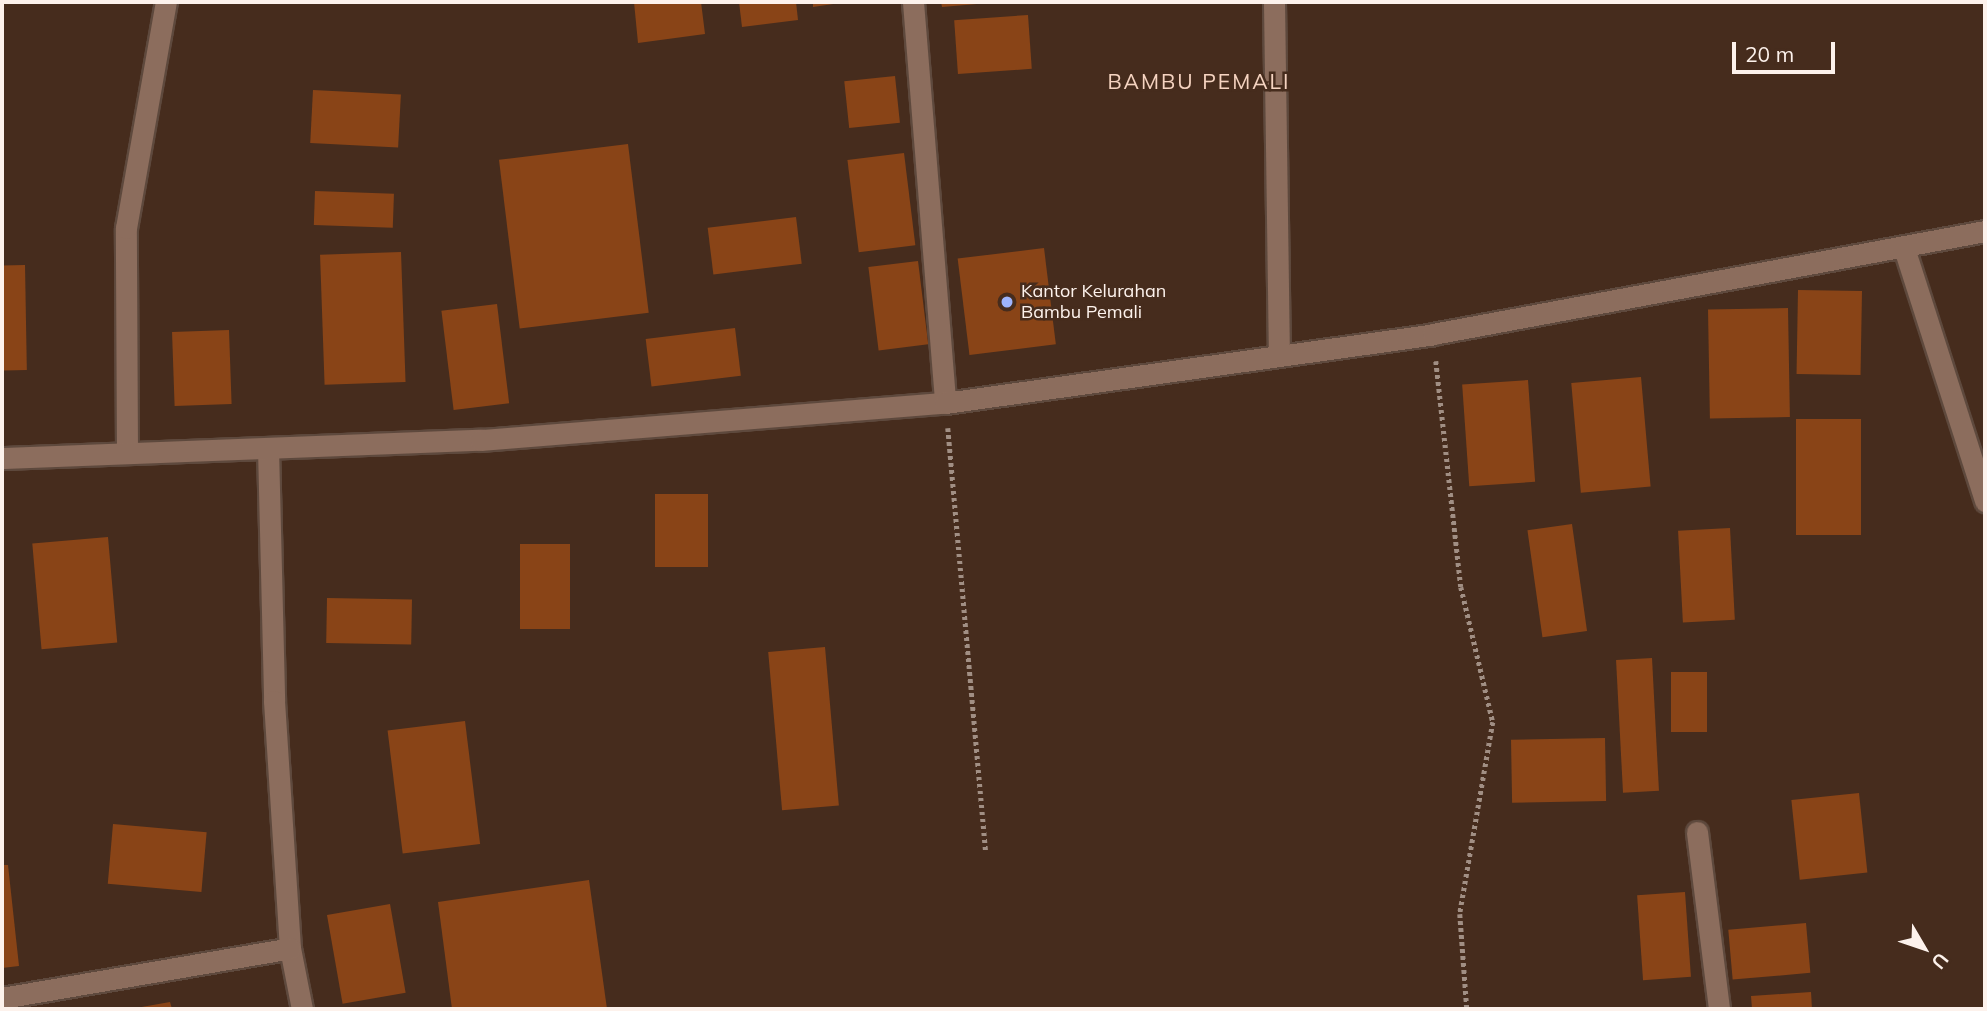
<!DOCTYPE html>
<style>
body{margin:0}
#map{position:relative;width:1987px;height:1011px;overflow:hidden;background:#462c1d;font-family:Mulish,sans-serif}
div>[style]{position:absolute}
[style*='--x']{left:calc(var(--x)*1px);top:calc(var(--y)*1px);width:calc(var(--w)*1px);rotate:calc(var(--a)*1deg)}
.building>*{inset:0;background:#894417;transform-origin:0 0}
.path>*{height:4.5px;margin-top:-2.25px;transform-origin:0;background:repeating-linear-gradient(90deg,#a18f84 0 3.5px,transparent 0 7px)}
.roads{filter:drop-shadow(2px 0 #5e493d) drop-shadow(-2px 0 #5e493d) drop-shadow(0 2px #5e493d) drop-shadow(0 -2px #5e493d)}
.street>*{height:21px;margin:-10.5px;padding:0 10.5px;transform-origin:10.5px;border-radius:10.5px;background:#8c6d5d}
.dots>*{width:19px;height:19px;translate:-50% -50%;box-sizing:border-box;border:4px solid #462c1d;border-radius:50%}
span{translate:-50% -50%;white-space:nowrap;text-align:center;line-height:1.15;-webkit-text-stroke:5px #462c1d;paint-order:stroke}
.poi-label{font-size:18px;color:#fdf2ec}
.left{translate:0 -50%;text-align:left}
.quarter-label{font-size:21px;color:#f6d4c1;letter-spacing:2px}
.frame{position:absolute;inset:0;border:4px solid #fdf2ec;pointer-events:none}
.north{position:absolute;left:1889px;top:913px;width:70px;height:70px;-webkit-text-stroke:5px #462c1d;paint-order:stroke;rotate:129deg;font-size:19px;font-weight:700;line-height:28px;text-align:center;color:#fdf2ec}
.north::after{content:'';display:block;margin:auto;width:24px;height:32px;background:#fdf2ec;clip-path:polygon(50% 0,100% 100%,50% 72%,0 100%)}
.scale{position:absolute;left:1732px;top:42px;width:103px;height:32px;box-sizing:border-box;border:4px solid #fdf2ec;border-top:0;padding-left:9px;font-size:21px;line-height:24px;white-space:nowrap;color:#fdf2ec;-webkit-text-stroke:5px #462c1d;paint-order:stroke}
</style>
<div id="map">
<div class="building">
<div style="clip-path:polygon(634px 2px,701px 2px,705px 34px,638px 43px)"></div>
<div style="clip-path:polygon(739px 2px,796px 2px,798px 20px,742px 27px)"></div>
<div style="clip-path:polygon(813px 2px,840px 2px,840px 3px,813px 7px)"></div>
<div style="clip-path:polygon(941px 2px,977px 2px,977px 4px,942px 7px)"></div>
<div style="left:1028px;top:15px;width:54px;height:74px;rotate:86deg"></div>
<div style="left:895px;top:76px;width:47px;height:51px;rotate:84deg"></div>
<div style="left:313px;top:90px;width:88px;height:53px;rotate:3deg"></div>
<div style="left:628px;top:144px;width:170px;height:130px;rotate:83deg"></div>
<div style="left:904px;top:153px;width:93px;height:57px;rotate:83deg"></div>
<div style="left:315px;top:191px;width:79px;height:34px;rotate:2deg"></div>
<div style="left:796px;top:217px;width:47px;height:89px;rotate:83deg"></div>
<div style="left:1044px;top:248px;width:97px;height:87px;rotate:83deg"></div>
<div style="left:401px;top:252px;width:130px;height:81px;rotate:88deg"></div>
<div style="left:918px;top:261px;width:84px;height:50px;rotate:83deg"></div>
<div style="left:25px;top:265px;width:105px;height:23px;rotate:89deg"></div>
<div style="left:1798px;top:290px;width:64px;height:84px;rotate:1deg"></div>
<div style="left:497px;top:304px;width:100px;height:56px;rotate:83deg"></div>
<div style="left:1788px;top:308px;width:109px;height:80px;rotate:89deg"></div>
<div style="left:735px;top:328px;width:48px;height:90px;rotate:83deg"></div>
<div style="left:229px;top:330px;width:74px;height:57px;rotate:88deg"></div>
<div style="left:1641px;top:377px;width:110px;height:70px;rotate:85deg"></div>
<div style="left:1528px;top:380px;width:102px;height:66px;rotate:86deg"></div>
<div style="left:1861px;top:419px;width:116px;height:65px;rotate:90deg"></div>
<div style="left:655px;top:494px;width:53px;height:73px"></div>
<div style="left:1572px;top:524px;width:108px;height:45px;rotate:82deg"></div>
<div style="left:1730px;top:528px;width:92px;height:52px;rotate:87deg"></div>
<div style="left:108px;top:537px;width:106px;height:76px;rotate:85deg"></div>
<div style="left:520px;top:544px;width:50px;height:85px"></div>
<div style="left:327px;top:598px;width:85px;height:45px;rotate:1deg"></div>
<div style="left:825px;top:647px;width:159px;height:57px;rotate:85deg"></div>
<div style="left:1652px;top:658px;width:133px;height:36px;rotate:87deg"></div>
<div style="left:1671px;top:672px;width:36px;height:60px"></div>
<div style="left:465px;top:721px;width:124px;height:78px;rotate:83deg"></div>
<div style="left:1605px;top:738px;width:63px;height:94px;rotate:89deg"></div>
<div style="left:1859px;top:793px;width:80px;height:68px;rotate:84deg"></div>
<div style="left:113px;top:824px;width:94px;height:60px;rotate:5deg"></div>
<div style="clip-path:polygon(2px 865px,8px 865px,19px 966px,2px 968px)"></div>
<div style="clip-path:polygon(589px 880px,607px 1009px,452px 1009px,438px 902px)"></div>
<div style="left:1685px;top:892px;width:85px;height:48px;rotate:86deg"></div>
<div style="left:390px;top:904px;width:90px;height:64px;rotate:80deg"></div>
<div style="left:1806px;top:923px;width:50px;height:78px;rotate:85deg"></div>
<div style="clip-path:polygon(1811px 992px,1812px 1009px,1752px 1009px,1751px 996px)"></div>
<div style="clip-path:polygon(170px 1002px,172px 1009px,137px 1009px,136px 1008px)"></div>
</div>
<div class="path">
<div style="--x:1436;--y:361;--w:227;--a:83.7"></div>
<div style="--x:1461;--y:587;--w:139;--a:76.7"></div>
<div style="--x:1493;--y:722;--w:195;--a:99.8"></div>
<div style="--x:1460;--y:914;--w:95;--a:85.8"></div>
<div style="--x:948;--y:428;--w:426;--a:84.9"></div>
</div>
<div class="roads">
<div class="street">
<div style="--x:913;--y:2;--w:402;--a:85.4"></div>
<div style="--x:1274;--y:2;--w:352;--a:89.2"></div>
<div style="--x:1904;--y:248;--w:266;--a:72.2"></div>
<div style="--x:268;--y:448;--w:253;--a:88.6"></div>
<div style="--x:274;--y:701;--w:248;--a:86.3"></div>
<div style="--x:290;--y:948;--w:62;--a:78.9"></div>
<div style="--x:127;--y:451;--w:223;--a:-90.3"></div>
<div style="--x:126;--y:228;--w:230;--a:-80"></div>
<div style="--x:2;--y:458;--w:479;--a:-2.2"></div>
<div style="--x:481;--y:440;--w:465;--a:-4.6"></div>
<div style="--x:945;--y:403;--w:493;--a:-8"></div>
<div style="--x:1433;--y:334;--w:562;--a:-10.57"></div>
<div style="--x:1697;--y:832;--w:178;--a:82.9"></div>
<div style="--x:2;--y:998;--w:292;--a:-9.8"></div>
</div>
</div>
<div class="dots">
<div style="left:1007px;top:302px;background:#9eb4fd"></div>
</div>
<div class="poi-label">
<span class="left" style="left:1021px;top:302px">Kantor Kelurahan<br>Bambu Pemali</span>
</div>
<div class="quarter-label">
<span style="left:1199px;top:81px">BAMBU PEMALI</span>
</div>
<div class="frame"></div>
<div class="north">U</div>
<div class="scale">20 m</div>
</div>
